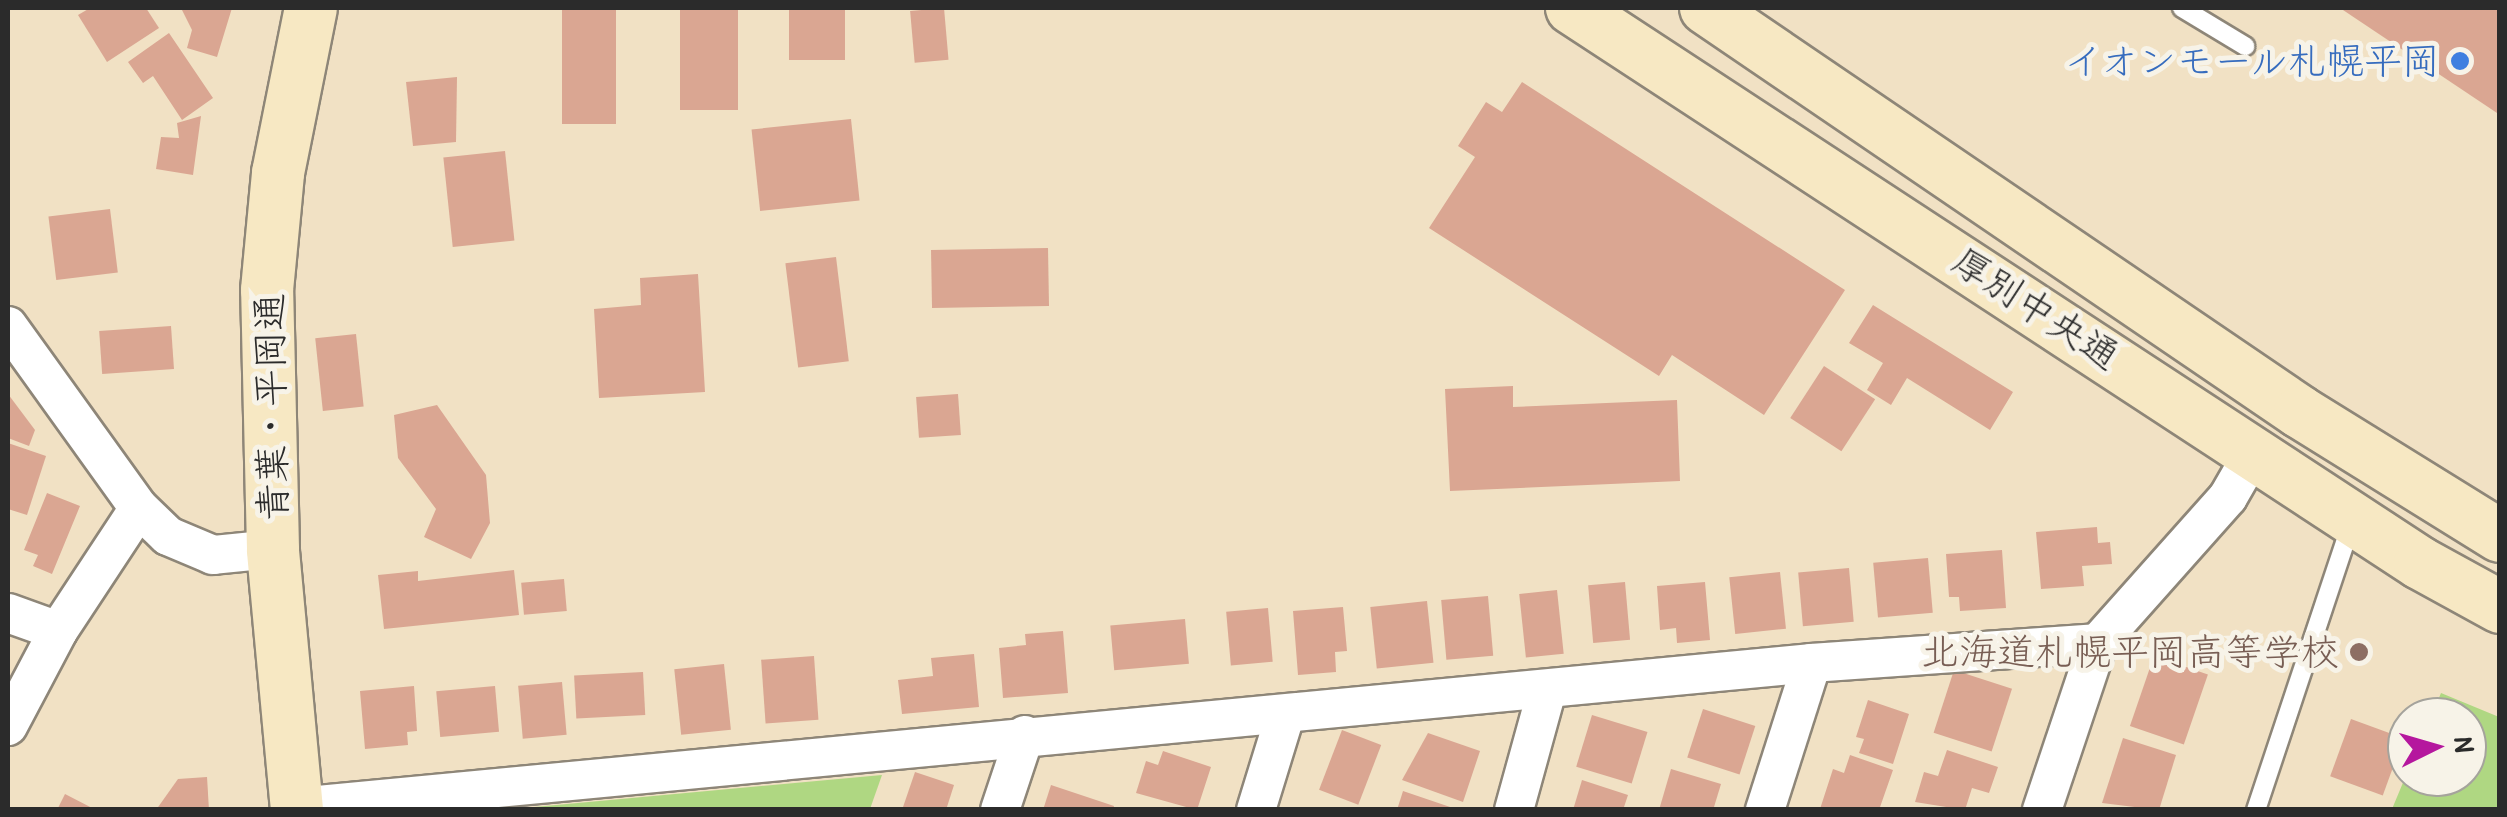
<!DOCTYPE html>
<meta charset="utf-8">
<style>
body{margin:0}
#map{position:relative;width:2507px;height:817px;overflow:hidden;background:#f1e1c4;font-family:"Patrick Hand","Klee One",sans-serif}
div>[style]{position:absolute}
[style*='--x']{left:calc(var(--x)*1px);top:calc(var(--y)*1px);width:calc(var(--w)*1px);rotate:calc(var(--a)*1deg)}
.green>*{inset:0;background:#afd782}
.building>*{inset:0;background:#daa692;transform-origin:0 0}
.roads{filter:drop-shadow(2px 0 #8e8678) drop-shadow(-2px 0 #8e8678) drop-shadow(0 2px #8e8678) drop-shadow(0 -2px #8e8678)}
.lane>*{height:18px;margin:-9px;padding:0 9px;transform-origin:9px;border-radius:9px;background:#fff}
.street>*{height:38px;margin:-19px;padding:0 19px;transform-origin:19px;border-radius:19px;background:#fff}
.secondary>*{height:52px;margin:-26px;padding:0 26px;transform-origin:26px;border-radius:26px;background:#f7e8c3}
.dots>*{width:28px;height:28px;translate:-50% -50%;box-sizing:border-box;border:5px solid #f7f3e8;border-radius:50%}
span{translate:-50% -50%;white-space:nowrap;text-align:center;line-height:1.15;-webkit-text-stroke:10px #f7f3e8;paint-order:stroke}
.shop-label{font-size:38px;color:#366cbe}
.right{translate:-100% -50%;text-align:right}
.street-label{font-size:38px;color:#2b2b2b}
.education-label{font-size:38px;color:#785e54}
.frame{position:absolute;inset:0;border:10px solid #2b2b2b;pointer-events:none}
.north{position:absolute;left:2387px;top:697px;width:100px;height:100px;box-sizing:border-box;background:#f7f3e8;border:2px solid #a5a39c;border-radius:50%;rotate:85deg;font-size:28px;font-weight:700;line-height:40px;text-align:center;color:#2b2b2b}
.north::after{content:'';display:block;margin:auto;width:35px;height:45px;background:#b5179e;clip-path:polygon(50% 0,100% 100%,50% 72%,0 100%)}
</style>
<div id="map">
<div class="green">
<div style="clip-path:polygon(2441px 693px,2499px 717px,2499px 809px,2392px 809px,2407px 773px,2467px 777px,2467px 717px,2431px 717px)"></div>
<div style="clip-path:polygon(882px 775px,870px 809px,513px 809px)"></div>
</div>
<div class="building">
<div style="clip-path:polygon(90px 8px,146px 8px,159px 28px,107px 62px,78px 15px)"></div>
<div style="clip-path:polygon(181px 8px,232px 8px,217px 57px,187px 48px,192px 30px)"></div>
<div style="left:562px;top:8px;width:54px;height:116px"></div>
<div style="left:680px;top:8px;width:58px;height:102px"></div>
<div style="left:789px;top:8px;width:56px;height:52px"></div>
<div style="left:944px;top:8px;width:52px;height:34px;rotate:85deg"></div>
<div style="clip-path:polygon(2340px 8px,2500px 8px,2500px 115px)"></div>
<div style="clip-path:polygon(169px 33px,213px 98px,182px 120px,153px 76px,143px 83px,128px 62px)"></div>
<div style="clip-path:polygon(457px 77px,456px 142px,413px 146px,406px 82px)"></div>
<div style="clip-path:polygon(1522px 82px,1845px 290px,1764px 415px,1672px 355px,1659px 376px,1429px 228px,1475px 157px,1458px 146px,1486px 102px,1502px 112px)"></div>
<div style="clip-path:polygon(201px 116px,193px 175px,156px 169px,161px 137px,179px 138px,177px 123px)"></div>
<div style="left:851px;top:119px;width:82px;height:100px;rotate:84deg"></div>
<div style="left:505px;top:151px;width:90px;height:62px;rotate:84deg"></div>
<div style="left:110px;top:209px;width:64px;height:62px;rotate:83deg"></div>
<div style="left:1048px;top:248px;width:58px;height:117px;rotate:89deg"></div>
<div style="left:836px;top:257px;width:105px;height:51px;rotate:83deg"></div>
<div style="clip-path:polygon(698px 274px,705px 392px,599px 398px,594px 309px,641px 305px,640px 278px)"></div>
<div style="clip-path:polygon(1873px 305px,2013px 392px,1990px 430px,1907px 378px,1891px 405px,1867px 390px,1883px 363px,1849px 343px)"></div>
<div style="left:171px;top:326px;width:43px;height:72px;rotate:86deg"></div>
<div style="left:356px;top:334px;width:73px;height:41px;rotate:84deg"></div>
<div style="left:1824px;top:366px;width:61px;height:62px;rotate:33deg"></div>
<div style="clip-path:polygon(1513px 386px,1513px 407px,1677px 400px,1680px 481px,1450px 491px,1445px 389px)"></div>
<div style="clip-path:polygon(8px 394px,35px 430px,29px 446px,8px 438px)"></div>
<div style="left:958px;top:394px;width:41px;height:42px;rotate:86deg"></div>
<div style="clip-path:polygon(437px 405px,486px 475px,490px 523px,471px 559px,424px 537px,436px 509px,398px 458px,394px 415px)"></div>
<div style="clip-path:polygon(8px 443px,46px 456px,27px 515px,8px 509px)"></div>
<div style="clip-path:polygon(47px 493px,80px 506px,52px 574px,33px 566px,38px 555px,24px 550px)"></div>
<div style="clip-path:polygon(2097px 527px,2098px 543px,2110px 542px,2112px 564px,2082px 566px,2084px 586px,2041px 589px,2036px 532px)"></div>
<div style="clip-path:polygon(2002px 550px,2006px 608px,1960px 611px,1959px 597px,1949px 597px,1946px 554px)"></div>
<div style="left:1928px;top:558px;width:55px;height:55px;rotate:85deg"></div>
<div style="left:1849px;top:568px;width:54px;height:51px;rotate:85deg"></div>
<div style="clip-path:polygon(514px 570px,519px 615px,384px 629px,378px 575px,418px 571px,418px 581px)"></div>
<div style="left:1780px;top:572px;width:57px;height:51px;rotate:84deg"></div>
<div style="left:564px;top:579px;width:32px;height:43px;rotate:85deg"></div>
<div style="left:1625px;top:582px;width:58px;height:37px;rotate:85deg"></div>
<div style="clip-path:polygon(1705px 582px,1710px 640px,1677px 643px,1676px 628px,1660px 630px,1657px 586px)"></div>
<div style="left:1557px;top:590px;width:64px;height:38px;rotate:84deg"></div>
<div style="left:1488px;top:596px;width:60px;height:47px;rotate:85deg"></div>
<div style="left:1427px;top:601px;width:62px;height:57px;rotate:84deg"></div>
<div style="clip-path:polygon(1343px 607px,1347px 651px,1335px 652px,1336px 672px,1298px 675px,1293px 611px)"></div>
<div style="left:1268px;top:608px;width:54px;height:42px;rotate:85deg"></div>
<div style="left:1185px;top:619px;width:45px;height:75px;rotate:85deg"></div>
<div style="clip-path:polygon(1063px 631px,1068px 693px,1003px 698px,999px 648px,1026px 645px,1025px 634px)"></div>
<div style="clip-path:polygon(974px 654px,979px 707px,902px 714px,898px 680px,933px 676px,931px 658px)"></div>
<div style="left:814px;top:656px;width:64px;height:53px;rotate:86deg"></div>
<div style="left:2154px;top:656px;width:57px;height:74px;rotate:19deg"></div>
<div style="left:724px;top:664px;width:66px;height:50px;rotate:84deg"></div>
<div style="left:1954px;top:670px;width:61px;height:66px;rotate:18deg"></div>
<div style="left:643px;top:672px;width:43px;height:69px;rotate:87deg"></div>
<div style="left:562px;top:682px;width:53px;height:44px;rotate:85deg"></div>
<div style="clip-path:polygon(414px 686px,417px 731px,407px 732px,408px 745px,365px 749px,360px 691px)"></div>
<div style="left:495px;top:686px;width:46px;height:59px;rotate:85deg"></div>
<div style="clip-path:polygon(1868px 700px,1909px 714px,1893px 764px,1859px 753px,1864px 739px,1856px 737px)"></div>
<div style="left:1703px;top:709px;width:55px;height:51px;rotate:18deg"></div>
<div style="left:1592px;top:715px;width:58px;height:54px;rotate:17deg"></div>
<div style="left:2351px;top:719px;width:56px;height:61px;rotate:20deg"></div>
<div style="left:1342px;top:730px;width:42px;height:64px;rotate:21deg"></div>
<div style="clip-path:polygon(1428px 733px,1480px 751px,1463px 802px,1402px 780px)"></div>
<div style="clip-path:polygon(2123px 738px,2176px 755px,2159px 810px,2102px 803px)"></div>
<div style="clip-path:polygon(1947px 750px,1998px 767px,1989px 793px,1972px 788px,1965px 810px,1915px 802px,1924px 772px,1938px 776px)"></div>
<div style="clip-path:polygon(1163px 751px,1211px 767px,1197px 810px,1136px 793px,1146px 761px,1158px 765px)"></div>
<div style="clip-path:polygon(1850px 755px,1893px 770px,1879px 810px,1820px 809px,1833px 769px,1844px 773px)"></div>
<div style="clip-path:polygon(1671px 769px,1721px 784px,1714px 807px,1659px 810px)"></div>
<div style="clip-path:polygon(915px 772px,954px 785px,946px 810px,902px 810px)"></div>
<div style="clip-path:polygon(207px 777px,209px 810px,156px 810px,178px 779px)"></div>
<div style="clip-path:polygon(1582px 780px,1628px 795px,1623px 810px,1573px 810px)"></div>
<div style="clip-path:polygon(1051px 785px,1114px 806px,1113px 810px,1043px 810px)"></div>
<div style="clip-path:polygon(1403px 791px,1456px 809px,1456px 810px,1397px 810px)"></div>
<div style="clip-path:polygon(65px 794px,96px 810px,57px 810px)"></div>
</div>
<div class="roads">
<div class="lane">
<div style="--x:2182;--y:8;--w:74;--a:31.1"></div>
<div style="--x:2256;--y:810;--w:300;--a:-71.6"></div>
</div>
<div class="street">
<div style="--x:8;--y:326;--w:224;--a:54.3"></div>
<div style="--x:139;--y:508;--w:40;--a:44"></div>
<div style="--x:168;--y:536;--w:49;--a:22.9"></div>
<div style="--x:213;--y:555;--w:60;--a:-5.7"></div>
<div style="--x:8;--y:613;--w:53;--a:19.8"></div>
<div style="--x:8;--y:726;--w:107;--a:-62.2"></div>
<div style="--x:58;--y:631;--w:147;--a:-56.6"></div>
<div style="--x:297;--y:807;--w:1522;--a:-5.43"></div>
<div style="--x:1812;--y:663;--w:287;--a:-4"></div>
<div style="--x:1000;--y:810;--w:79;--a:-71.6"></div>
<div style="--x:1256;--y:810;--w:98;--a:-72.9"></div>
<div style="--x:1514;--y:810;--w:124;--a:-74.6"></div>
<div style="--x:1765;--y:810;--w:154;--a:-72.3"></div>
<div style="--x:2042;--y:810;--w:176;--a:-71.5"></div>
<div style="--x:2098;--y:643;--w:195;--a:-48.3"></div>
<div style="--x:2228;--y:497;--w:54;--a:-60.1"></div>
</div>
<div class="secondary">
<div style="--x:1572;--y:8;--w:1013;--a:33.2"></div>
<div style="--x:2420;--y:563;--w:91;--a:28.8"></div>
<div style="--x:1706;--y:8;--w:718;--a:34.22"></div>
<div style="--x:2300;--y:412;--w:235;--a:31.8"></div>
<div style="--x:297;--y:810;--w:262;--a:-95.3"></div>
<div style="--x:273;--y:549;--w:259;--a:-91.3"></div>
<div style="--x:267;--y:290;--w:118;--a:-84.6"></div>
<div style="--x:278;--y:173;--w:168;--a:-78.7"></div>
</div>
</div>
<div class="dots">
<div style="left:2460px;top:61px;background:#3f7fe0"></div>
<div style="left:2359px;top:652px;background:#8d6e63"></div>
</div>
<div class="shop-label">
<span class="right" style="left:2440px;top:61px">イオンモール札幌平岡</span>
</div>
<div class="street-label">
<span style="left:2036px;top:308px;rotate:33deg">厚別中央通</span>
<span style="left:271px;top:407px;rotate:-91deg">青葉・平岡通</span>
</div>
<div class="education-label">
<span class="right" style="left:2339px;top:652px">北海道札幌平岡高等学校</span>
</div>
<div class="frame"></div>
<div class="north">N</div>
</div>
